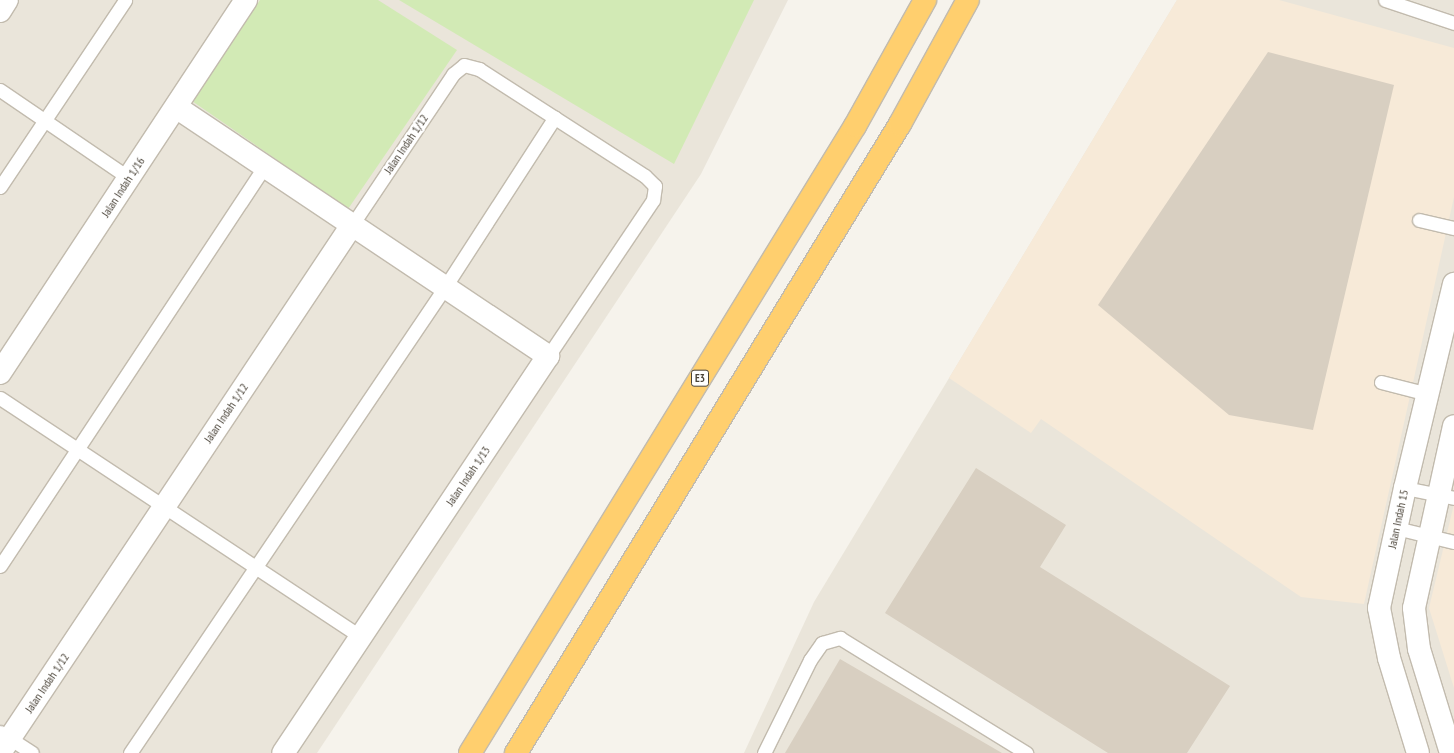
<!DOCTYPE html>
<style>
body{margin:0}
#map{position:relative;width:1454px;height:753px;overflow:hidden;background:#f6f3ec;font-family:"PT Sans Narrow",sans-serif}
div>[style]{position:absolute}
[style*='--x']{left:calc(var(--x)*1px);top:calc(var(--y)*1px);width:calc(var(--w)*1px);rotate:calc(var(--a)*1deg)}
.residential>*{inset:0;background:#eae5da}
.commercial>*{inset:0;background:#f7ead8}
.green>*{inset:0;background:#d2eab5}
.building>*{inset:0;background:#d8cfc1}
.roads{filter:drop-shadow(1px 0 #c2bbae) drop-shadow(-1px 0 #c2bbae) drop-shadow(0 1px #c2bbae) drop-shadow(0 -1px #c2bbae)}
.service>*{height:13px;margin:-6.5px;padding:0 6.5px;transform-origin:6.5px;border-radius:6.5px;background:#fff}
.minor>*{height:22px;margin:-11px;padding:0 11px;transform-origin:11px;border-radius:11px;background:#fff}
.tertiary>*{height:22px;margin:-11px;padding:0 11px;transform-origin:11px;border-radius:11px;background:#fff}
.motorway>*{height:22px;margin:-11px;padding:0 11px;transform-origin:11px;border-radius:11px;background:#ffcf6e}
span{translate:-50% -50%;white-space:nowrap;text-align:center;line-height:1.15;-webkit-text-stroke:4px #fff;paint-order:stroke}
.shield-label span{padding:1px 3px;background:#fff;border:1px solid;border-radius:3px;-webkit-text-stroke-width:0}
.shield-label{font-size:11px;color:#4b4439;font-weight:700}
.street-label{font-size:12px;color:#4b4439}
</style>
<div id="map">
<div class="residential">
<div style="clip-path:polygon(0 0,788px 0,701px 174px,317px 753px,0 753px)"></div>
<div style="clip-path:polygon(1177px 0,1454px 0,1454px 753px,744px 753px,814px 602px)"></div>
</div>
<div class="commercial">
<div style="clip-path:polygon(1177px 0,1279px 0,1454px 48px,1454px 197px,1364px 604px,1301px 597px,1041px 419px,1031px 433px,949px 378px)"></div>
<div style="clip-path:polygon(1454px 504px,1454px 688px,1429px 608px)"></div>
</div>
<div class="green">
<div style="clip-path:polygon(260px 0,378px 0,457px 50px,348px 209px,192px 101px)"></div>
<div style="clip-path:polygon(399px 0,754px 0,674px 164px)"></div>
</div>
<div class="building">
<div style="clip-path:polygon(1268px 52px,1394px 85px,1313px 430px,1229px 415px,1098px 305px)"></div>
<div style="clip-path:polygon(976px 468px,1066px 525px,1040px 567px,1230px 686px,1187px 753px,1108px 753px,885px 613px)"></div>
<div style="clip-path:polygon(840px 659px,1002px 753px,785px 753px)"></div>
</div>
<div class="roads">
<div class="service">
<div style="--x:1385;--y:0;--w:73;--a:18.4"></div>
<div style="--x:0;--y:90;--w:156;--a:34.3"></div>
<div style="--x:0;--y:187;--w:225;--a:-56.2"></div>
<div style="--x:1419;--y:220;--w:36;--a:13"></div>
<div style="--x:352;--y:225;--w:182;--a:-56.2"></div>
<div style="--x:453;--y:74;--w:14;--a:-39"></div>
<div style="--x:464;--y:65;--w:16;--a:15"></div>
<div style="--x:479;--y:69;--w:197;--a:32.8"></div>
<div style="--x:645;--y:176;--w:14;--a:45"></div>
<div style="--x:655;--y:186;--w:14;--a:98"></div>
<div style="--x:653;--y:200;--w:188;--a:123.9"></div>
<div style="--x:1381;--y:382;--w:49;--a:14.3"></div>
<div style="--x:0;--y:398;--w:433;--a:33.5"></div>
<div style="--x:1405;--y:488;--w:50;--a:11.5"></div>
<div style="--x:1396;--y:528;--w:60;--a:13.6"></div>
<div style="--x:0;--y:566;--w:478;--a:-56.5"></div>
<div style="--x:0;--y:732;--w:38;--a:33"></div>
<div style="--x:130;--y:753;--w:562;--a:-55.94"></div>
<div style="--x:445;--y:287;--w:202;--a:-57.1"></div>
<div style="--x:764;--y:753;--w:104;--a:-63.7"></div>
<div style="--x:810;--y:660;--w:21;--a:-55"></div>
<div style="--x:822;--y:643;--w:19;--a:-16"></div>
<div style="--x:840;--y:638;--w:219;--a:31.7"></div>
</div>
<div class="minor">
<div style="--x:0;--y:11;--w:13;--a:-58"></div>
<div style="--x:176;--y:107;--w:448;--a:33.8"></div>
<div style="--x:548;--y:356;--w:477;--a:123.7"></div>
<div style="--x:0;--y:373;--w:447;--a:-56.6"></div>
<div style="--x:0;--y:753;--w:635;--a:-56.31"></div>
</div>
<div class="tertiary">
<div style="--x:1418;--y:753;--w:99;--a:-107"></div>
<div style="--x:1389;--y:658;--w:51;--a:-101.3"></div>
<div style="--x:1379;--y:608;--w:123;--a:-77.8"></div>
<div style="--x:1405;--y:488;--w:210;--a:-76.5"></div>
<div style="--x:1451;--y:753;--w:109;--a:-107.1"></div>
<div style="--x:1419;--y:649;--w:41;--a:-97"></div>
<div style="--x:1414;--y:608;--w:186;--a:-77.6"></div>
</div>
<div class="motorway">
<div style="--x:470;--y:753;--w:736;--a:-58.45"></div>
<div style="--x:855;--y:126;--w:144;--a:-60.9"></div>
<div style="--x:516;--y:753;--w:737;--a:-58.6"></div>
<div style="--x:900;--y:124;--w:141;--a:-61.3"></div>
</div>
</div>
<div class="shield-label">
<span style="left:700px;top:378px">E3</span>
</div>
<div class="street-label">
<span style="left:406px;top:144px;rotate:-56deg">Jalan Indah 1/12</span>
<span style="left:123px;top:187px;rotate:-57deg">Jalan Indah 1/16</span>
<span style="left:226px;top:413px;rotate:-56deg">Jalan Indah 1/12</span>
<span style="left:468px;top:476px;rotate:-56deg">Jalan Indah 1/13</span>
<span style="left:1398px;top:519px;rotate:-78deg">Jalan Indah 15</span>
<span style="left:47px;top:683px;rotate:-56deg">Jalan Indah 1/12</span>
</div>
</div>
